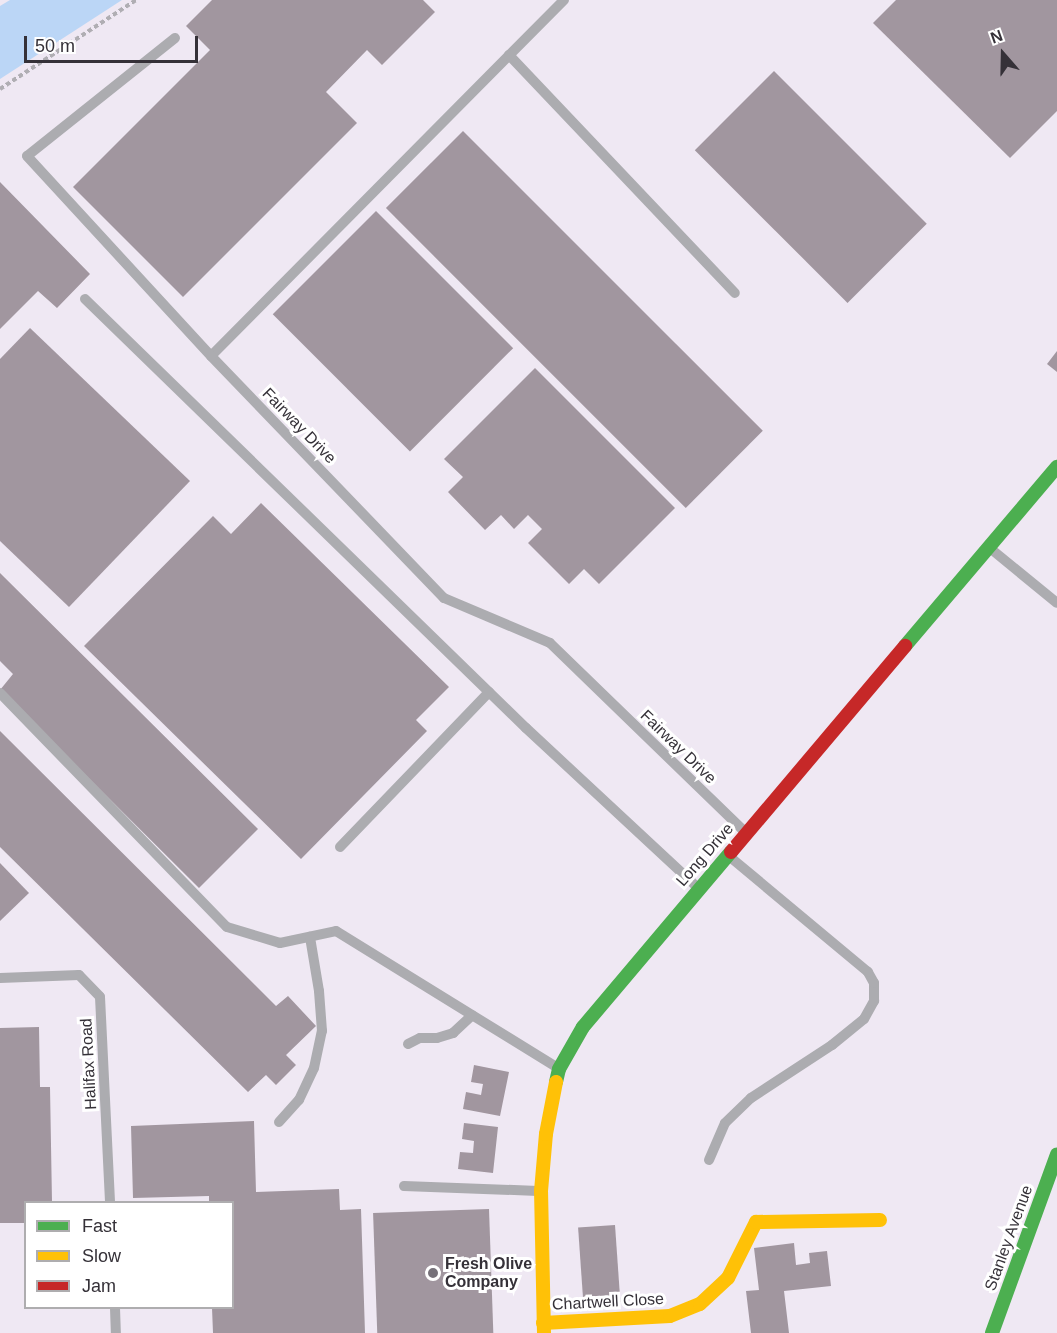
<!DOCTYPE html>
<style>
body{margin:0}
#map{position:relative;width:1057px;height:1333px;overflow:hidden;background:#efe8f3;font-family:Helvetica,sans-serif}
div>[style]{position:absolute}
.water>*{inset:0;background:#bbd6f6}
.building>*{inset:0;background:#a1969f;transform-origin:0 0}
.path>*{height:4px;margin-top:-2px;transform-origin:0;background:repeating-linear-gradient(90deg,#b0aeb3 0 4.5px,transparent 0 7.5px)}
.lane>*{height:10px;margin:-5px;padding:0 5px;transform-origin:5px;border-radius:5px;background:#acacb0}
.fast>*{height:14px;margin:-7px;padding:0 7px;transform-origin:7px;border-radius:7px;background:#4caf50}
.slow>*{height:14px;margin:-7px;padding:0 7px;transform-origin:7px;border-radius:7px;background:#ffc107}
.jam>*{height:14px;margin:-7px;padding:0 7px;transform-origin:7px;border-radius:7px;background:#c62828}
.dots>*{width:16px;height:16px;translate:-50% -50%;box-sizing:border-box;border:3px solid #fff;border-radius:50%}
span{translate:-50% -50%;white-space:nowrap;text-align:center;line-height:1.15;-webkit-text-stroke:6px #fff;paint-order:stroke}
.street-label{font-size:16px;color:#353138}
.poi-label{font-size:16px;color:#353138;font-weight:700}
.left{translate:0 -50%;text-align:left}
.legend{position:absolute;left:24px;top:1201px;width:210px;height:108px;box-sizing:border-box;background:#fff;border:2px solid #aeadaf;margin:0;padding:8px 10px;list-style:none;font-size:18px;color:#353138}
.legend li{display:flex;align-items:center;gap:12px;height:30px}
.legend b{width:30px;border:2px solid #aeadaf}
.north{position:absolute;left:973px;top:24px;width:60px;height:60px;-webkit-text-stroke:4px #fff;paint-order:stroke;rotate:340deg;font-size:16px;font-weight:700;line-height:24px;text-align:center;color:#353138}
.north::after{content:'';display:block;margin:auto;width:21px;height:27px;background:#353138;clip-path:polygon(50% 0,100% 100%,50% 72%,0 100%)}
.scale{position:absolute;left:24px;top:36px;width:174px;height:27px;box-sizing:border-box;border:3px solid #353138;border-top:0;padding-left:8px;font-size:18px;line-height:21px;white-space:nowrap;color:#353138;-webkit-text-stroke:4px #fff;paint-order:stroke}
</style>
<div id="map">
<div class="water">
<div style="clip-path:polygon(10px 0,122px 0,0 79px,0 6px)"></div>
</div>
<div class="building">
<div style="clip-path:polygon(212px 0,423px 0,435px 12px,382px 65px,367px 50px,326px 92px,357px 123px,183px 297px,73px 187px,210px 50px,186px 26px)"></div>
<div style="clip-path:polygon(896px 0,1057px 0,1057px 111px,1010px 158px,873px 23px)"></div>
<div style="left:774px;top:71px;width:216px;height:112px;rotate:45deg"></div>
<div style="left:463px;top:131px;width:424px;height:109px;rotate:45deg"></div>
<div style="clip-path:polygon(0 182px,90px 274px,57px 308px,38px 291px,0 329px)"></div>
<div style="left:376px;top:211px;width:194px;height:146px;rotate:45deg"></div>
<div style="clip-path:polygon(30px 328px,190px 481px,69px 607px,0 541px,0 359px)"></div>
<div style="clip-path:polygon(1057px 351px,1057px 372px,1047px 364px)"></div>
<div style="clip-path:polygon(535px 368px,675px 508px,599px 584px,584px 569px,569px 584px,528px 543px,542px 529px,528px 515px,514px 529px,501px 515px,485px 530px,448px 492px,463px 477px,444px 459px)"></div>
<div style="clip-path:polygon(261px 503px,449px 687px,416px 720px,427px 731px,301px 859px,84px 646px,213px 516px,231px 534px)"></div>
<div style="clip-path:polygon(0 573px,258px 829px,199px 888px,0 690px,13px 674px,0 661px)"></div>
<div style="clip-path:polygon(0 731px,276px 1006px,288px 996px,316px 1026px,286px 1055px,296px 1065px,276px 1085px,266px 1075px,248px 1092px,0 847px)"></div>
<div style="clip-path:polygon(0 863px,29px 893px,0 921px)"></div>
<div style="clip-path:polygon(39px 1027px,40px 1087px,50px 1087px,52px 1202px,26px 1202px,26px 1223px,0 1223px,0 1028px)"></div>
<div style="clip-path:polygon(474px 1065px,509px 1072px,500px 1116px,463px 1109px,466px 1092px,481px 1095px,483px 1084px,471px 1082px)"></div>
<div style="clip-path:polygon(254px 1121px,256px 1192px,339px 1189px,340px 1210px,361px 1209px,365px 1333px,213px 1333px,212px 1308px,232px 1308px,232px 1202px,209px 1202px,209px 1196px,133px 1198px,131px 1126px)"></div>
<div style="clip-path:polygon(464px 1123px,498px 1127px,493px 1173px,458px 1169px,460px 1152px,473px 1153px,474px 1141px,462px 1139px)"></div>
<div style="left:489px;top:1209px;width:124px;height:116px;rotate:88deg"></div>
<div style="left:615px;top:1225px;width:77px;height:37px;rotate:86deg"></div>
<div style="clip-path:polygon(794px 1243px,796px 1265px,810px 1263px,809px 1253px,827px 1251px,831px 1286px,784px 1291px,789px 1333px,751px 1333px,746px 1291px,759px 1290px,754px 1248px)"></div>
</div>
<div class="path">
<div style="left:0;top:89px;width:163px;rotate:-33.2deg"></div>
</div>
<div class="lane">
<div style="left:564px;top:0;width:501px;rotate:134.76deg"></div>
<div style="left:211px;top:356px;width:336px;rotate:46.1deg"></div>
<div style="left:444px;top:598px;width:115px;rotate:23deg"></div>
<div style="left:550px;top:643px;width:270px;rotate:44.1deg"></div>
<div style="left:175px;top:38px;width:189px;rotate:141.4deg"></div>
<div style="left:27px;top:156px;width:272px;rotate:47.4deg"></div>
<div style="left:509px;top:55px;width:328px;rotate:46.5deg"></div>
<div style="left:85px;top:299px;width:615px;rotate:44.21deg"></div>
<div style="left:526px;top:728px;width:233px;rotate:42.9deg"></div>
<div style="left:991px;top:549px;width:85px;rotate:39.3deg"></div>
<div style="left:0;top:693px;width:326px;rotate:45.9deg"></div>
<div style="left:227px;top:927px;width:55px;rotate:16.8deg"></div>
<div style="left:280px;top:943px;width:57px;rotate:-12.1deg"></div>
<div style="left:336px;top:931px;width:259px;rotate:31.7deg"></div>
<div style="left:340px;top:847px;width:215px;rotate:-46.1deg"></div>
<div style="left:0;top:978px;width:79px;rotate:-2.2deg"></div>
<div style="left:79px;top:975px;width:30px;rotate:46deg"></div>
<div style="left:100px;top:997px;width:205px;rotate:87.2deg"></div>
<div style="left:408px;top:1044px;width:13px;rotate:-27deg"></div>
<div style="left:420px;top:1038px;width:17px"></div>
<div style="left:437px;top:1038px;width:17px;rotate:-17deg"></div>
<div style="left:453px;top:1033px;width:26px;rotate:-43deg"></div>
<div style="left:279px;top:1122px;width:30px;rotate:-48deg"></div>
<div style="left:299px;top:1100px;width:35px;rotate:-65deg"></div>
<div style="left:314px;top:1068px;width:38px;rotate:-78deg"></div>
<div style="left:322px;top:1031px;width:40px;rotate:-94.3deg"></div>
<div style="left:319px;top:991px;width:55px;rotate:-99.5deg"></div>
<div style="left:709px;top:1160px;width:40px;rotate:-66.6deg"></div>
<div style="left:725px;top:1123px;width:36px;rotate:-44deg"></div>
<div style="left:751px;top:1098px;width:97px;rotate:-33.2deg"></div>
<div style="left:832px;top:1045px;width:41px;rotate:-39.1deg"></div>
<div style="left:864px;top:1019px;width:21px;rotate:-61deg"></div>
<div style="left:874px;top:1001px;width:18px;rotate:-90deg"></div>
<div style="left:874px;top:983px;width:13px;rotate:-119deg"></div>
<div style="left:868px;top:972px;width:180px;rotate:-140.2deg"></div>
<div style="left:404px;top:1186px;width:134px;rotate:2.1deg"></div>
<div style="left:115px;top:1308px;width:25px;rotate:88deg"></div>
</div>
<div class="fast">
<div style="left:905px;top:646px;width:235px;rotate:-49.7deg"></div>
<div style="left:556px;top:1082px;width:13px;rotate:-77deg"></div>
<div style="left:559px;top:1069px;width:48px;rotate:-60.3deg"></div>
<div style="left:583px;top:1027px;width:229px;rotate:-49.8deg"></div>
<div style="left:992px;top:1333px;width:190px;rotate:-70deg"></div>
</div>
<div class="slow">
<div style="left:543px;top:1323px;width:127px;rotate:-3.2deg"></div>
<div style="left:670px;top:1316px;width:32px;rotate:-22deg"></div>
<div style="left:700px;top:1304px;width:38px;rotate:-43deg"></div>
<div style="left:728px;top:1278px;width:63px;rotate:-63.4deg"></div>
<div style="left:756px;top:1222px;width:124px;rotate:-0.9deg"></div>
<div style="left:544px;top:1333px;width:142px;rotate:-91.2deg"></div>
<div style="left:541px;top:1191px;width:57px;rotate:-85deg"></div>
<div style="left:546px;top:1134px;width:53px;rotate:-79.1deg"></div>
</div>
<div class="jam">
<div style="left:731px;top:852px;width:270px;rotate:-49.8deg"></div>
</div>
<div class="dots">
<div style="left:433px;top:1273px;background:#767179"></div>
</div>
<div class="street-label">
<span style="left:299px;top:426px;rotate:46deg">Fairway Drive</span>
<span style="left:678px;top:747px;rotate:44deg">Fairway Drive</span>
<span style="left:705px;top:855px;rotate:-49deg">Long Drive</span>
<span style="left:89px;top:1064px;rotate:-93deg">Halifax Road</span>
<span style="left:1009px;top:1238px;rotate:-70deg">Stanley Avenue</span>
<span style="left:608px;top:1302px;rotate:-3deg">Chartwell Close</span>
</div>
<div class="poi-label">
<span class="left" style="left:445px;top:1273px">Fresh Olive<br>Company</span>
</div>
<ul class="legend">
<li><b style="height:8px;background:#4caf50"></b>Fast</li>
<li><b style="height:8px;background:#ffc107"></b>Slow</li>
<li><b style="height:8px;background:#c62828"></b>Jam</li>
</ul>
<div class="north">N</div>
<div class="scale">50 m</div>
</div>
